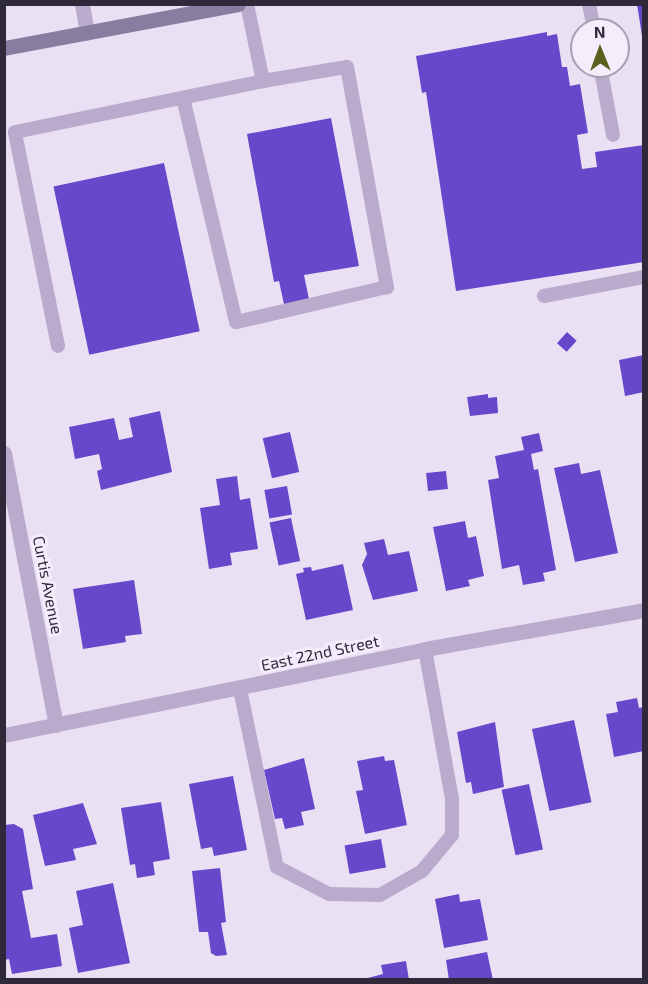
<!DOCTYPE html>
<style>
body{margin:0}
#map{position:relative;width:648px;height:984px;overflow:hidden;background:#eae0f4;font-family:"Exo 2",sans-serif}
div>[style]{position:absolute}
.building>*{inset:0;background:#6748ca;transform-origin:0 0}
.service>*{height:14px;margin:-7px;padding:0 7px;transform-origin:7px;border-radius:7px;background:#baabcd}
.minor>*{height:15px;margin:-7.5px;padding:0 7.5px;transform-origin:7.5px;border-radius:7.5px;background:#baabcd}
.secondary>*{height:15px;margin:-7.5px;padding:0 7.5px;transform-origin:7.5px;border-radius:7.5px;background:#897ca1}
span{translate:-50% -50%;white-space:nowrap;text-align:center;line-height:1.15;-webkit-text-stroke:6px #f4edfb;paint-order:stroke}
.street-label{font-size:16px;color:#2f2a3a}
.frame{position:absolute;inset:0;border:6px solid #2f2a3a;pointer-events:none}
.north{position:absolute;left:570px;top:18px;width:60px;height:60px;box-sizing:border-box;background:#f4edfb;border:2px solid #a59fae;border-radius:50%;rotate:359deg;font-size:16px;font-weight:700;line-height:24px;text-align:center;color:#2f2a3a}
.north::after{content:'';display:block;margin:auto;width:21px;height:27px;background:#5a5e1e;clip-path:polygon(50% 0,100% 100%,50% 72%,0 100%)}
</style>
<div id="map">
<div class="building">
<div style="clip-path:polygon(637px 4px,644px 4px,644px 35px,642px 36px)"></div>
<div style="clip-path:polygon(547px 32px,547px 36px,557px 34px,562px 67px,567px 67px,570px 86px,580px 84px,588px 133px,577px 135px,582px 169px,597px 167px,595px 152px,644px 145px,644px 262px,456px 291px,426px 92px,422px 93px,416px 56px)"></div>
<div style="clip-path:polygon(331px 118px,359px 266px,304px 275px,310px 304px,285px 309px,279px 281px,274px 282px,247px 134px)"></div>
<div style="left:164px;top:163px;width:172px;height:113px;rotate:78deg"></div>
<div style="left:567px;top:332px;width:13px;height:15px;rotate:42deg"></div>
<div style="clip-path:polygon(644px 355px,644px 392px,625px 396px,619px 360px)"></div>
<div style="clip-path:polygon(488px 394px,488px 398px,497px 397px,498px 413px,470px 416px,467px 397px)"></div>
<div style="clip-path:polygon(160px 411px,172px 472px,101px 490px,97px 471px,102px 469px,99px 454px,75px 459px,69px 427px,114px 418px,119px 440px,133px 437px,129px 418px)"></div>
<div style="left:290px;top:432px;width:41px;height:28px;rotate:77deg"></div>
<div style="clip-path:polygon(539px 433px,543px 451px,531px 454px,534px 470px,538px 469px,556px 570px,543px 573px,545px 581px,523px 585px,519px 565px,502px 569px,488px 480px,499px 478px,495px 456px,524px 450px,521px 437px)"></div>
<div style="clip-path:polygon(579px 463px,581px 474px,600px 470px,618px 553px,575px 562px,554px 468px)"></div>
<div style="left:446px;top:471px;width:18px;height:20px;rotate:84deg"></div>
<div style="clip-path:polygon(237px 476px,240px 500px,250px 498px,258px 549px,230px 553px,232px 565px,209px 569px,200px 508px,220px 505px,216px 479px)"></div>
<div style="left:287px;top:486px;width:29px;height:23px;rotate:80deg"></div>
<div style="left:291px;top:518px;width:44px;height:22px;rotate:78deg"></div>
<div style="clip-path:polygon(465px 521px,468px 538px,476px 536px,484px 576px,468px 580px,470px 586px,446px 591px,433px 527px)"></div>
<div style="clip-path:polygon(384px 539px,388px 555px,409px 551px,418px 591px,373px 600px,362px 565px,367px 554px,364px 543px)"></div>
<div style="clip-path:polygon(343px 564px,353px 610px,306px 620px,296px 574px,304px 572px,303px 568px,311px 567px,312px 571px)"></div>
<div style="clip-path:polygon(134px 580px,142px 634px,125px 636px,126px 642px,83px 649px,73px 589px)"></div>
<div style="clip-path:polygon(637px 698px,639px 708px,644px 707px,644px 751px,614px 757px,606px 714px,618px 712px,616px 702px)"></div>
<div style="left:574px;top:720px;width:84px;height:43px;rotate:78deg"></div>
<div style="clip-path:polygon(495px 722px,504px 787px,473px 794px,471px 782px,466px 783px,457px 732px)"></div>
<div style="clip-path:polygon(384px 756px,385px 761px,394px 760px,407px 825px,365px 834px,356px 791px,363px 790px,357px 761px)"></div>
<div style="clip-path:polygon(304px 758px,315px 809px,301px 812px,304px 825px,285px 829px,282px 818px,275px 819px,264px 770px)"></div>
<div style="clip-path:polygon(233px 776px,247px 850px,214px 856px,212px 847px,201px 849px,189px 784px)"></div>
<div style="left:529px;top:784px;width:67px;height:28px;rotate:78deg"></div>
<div style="clip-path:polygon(161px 802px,170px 859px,153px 862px,155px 875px,137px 878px,135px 864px,130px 865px,121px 808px)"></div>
<div style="clip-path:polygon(83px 803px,97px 844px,73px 849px,76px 860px,45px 866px,33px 815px)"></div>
<div style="clip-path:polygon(14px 824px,23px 829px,33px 889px,22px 891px,31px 938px,57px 934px,62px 966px,12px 974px,9px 959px,4px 960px,4px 825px)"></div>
<div style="left:381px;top:839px;width:29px;height:37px;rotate:80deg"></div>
<div style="clip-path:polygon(220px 868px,226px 922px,221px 923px,227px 955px,216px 956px,211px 953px,208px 932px,199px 932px,192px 871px)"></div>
<div style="clip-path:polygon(113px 883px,130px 963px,78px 973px,69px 928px,83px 925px,76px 891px)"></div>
<div style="clip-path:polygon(459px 894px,460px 902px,480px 899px,488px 940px,444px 948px,435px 899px)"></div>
<div style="clip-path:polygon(487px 952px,493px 980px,449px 980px,446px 960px)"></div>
<div style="clip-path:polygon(406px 961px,409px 980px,360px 980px,383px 974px,381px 965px)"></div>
</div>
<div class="service">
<div style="left:247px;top:4px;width:79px;rotate:78.3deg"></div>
<div style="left:589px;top:4px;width:26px;rotate:79deg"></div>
<div style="left:600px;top:66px;width:70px;rotate:79.3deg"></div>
<div style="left:544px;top:296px;width:102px;rotate:-10.8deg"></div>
<div style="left:58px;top:346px;width:218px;rotate:-101.4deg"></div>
<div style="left:15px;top:132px;width:253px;rotate:-11.6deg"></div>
<div style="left:263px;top:81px;width:85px;rotate:-9.5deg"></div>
<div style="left:347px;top:67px;width:224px;rotate:79.7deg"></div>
<div style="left:387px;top:287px;width:155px;rotate:166.9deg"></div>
<div style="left:236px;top:322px;width:230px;rotate:-103.3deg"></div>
<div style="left:240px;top:689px;width:182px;rotate:78.3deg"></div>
<div style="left:277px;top:867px;width:59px;rotate:27.4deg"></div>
<div style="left:329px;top:894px;width:51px;rotate:1.1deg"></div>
<div style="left:380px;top:895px;width:48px;rotate:-29.7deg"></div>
<div style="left:422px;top:871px;width:47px;rotate:-50.2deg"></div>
<div style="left:452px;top:835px;width:36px;rotate:-90deg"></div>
<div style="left:452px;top:799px;width:152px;rotate:-100.2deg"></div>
</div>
<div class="minor">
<div style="left:82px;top:4px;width:29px;rotate:80deg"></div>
<div style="left:4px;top:453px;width:277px;rotate:79.2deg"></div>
<div style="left:4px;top:735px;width:430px;rotate:-11.5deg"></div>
<div style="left:425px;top:649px;width:222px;rotate:-10.1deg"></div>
</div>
<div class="secondary">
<div style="left:4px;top:48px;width:238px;rotate:-10.6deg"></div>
</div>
<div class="street-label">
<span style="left:48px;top:585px;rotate:79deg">Curtis Avenue</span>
<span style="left:320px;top:653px;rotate:-12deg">East 22nd Street</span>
</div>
<div class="frame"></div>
<div class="north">N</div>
</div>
